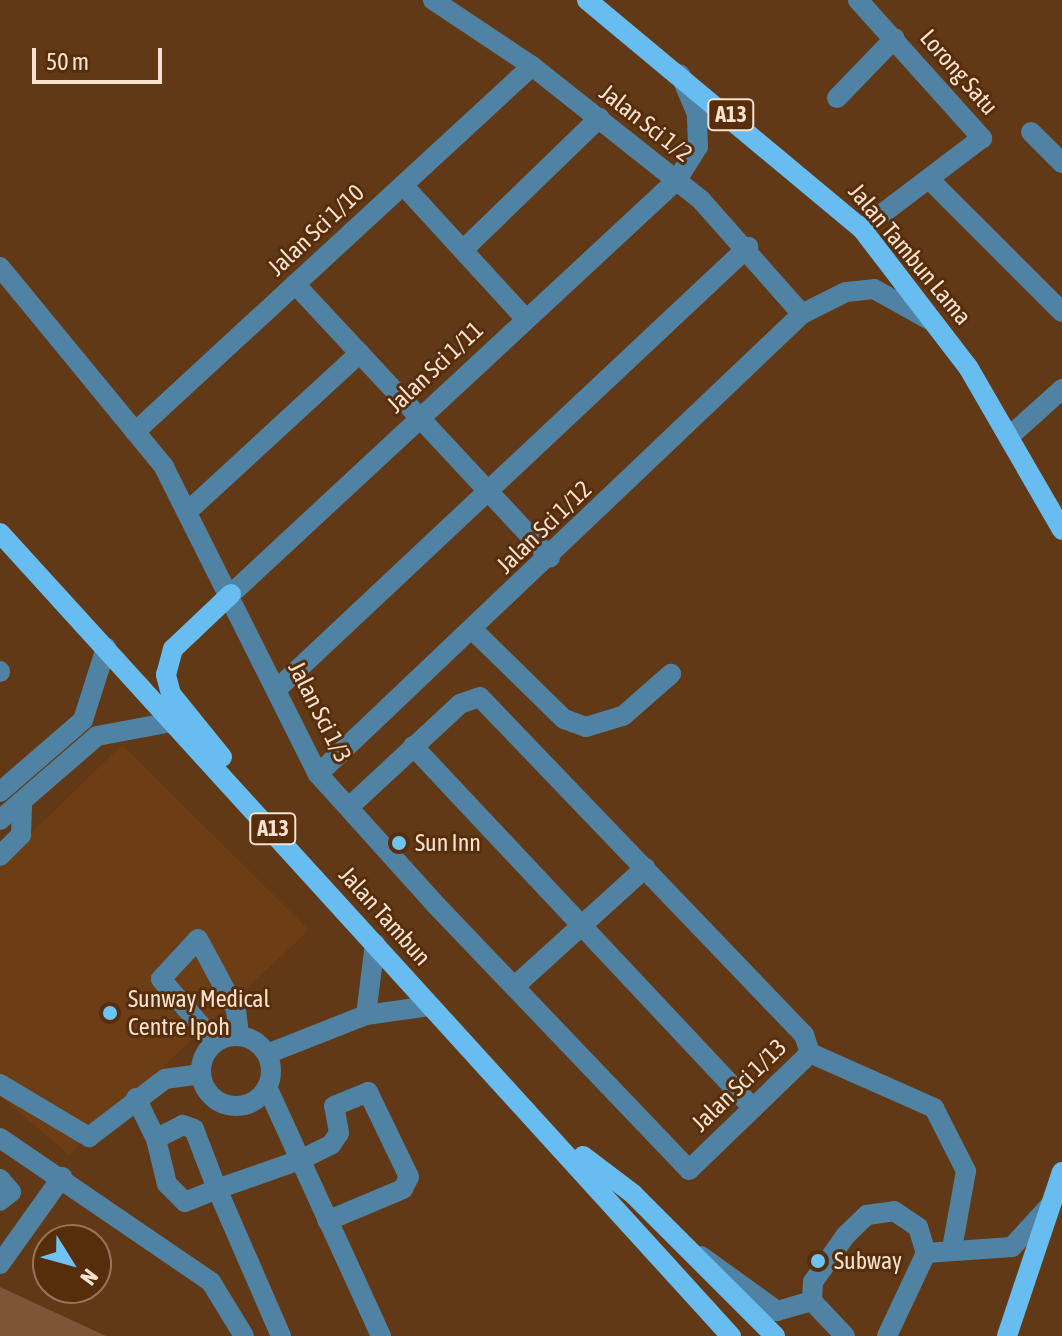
<!DOCTYPE html>
<style>
body{margin:0}
#map{position:relative;width:1062px;height:1336px;overflow:hidden;background:#623917;font-family:"Asap Condensed",sans-serif}
div>[style]{position:absolute}
.built>*{inset:0;background:#6d3d15}
.green>*{inset:0;background:#7e5537}
.minor>*{height:20px;margin:-10px;padding:0 10px;transform-origin:10px;border-radius:10px;background:#5083a3}
.minor>.ring{margin:-10px;padding:0;box-sizing:content-box;background:none;border:20px solid #5083a3;border-radius:50%}
.major>*{height:20px;margin:-10px;padding:0 10px;transform-origin:10px;border-radius:10px;background:#67bdf0}
.dots>*{width:22px;height:22px;translate:-50% -50%;box-sizing:border-box;border:4px solid #572e0b;border-radius:50%}
span{translate:-50% -50%;white-space:nowrap;text-align:center;line-height:1.15;-webkit-text-stroke:6px #572e0b;paint-order:stroke}
.shield-label span{padding:2px 6px;background:#572e0b;border:2px solid;border-radius:6px;-webkit-text-stroke-width:0}
.shield-label{font-size:22px;color:#fae0ce;font-weight:700}
.street-label{font-size:24px;color:#fae0ce}
.poi-label{font-size:24px;color:#fae0ce}
.left{translate:0 -50%;text-align:left}
.north{position:absolute;left:32px;top:1224px;width:80px;height:80px;box-sizing:border-box;background:#572e0b;border:2px solid #987559;border-radius:50%;rotate:127deg;font-size:22px;font-weight:700;line-height:32px;text-align:center;color:#fae0ce}
.north::after{content:'';display:block;margin:auto;width:28px;height:36px;background:#6fc2f4;clip-path:polygon(50% 0,100% 100%,50% 72%,0 100%)}
.scale{position:absolute;left:32px;top:48px;width:130px;height:36px;box-sizing:border-box;border:4px solid #fae0ce;border-top:0;padding-left:10px;font-size:24px;line-height:28px;white-space:nowrap;color:#fae0ce;-webkit-text-stroke:6px #572e0b;paint-order:stroke}
</style>
<div id="map">
<div class="built">
<div style="clip-path:polygon(122px 745px,309px 930px,69px 1155px,0 1096px,0 863px)"></div>
</div>
<div class="green">
<div style="clip-path:polygon(0 1287px,106px 1336px,0 1336px)"></div>
</div>
<div class="minor">
<div style="left:433px;top:0;width:119px;rotate:33.7deg"></div>
<div style="left:532px;top:66px;width:216px;rotate:38.4deg"></div>
<div style="left:701px;top:200px;width:152px;rotate:48.5deg"></div>
<div style="left:858px;top:0;width:186px;rotate:48.1deg"></div>
<div style="left:982px;top:138px;width:151px;rotate:142.8deg"></div>
<div style="left:837px;top:98px;width:83px;rotate:-46deg"></div>
<div style="left:1031px;top:132px;width:44px;rotate:45deg"></div>
<div style="left:929px;top:179px;width:188px;rotate:45deg"></div>
<div style="left:403px;top:185px;width:180px;rotate:47.5deg"></div>
<div style="left:463px;top:250px;width:190px;rotate:-44.1deg"></div>
<div style="left:0;top:267px;width:259px;rotate:50.6deg"></div>
<div style="left:164px;top:467px;width:343px;rotate:63.4deg"></div>
<div style="left:318px;top:774px;width:176px;rotate:48deg"></div>
<div style="left:436px;top:905px;width:366px;rotate:46.3deg"></div>
<div style="left:689px;top:1170px;width:168px;rotate:-44deg"></div>
<div style="left:810px;top:1053px;width:19px;rotate:-108deg"></div>
<div style="left:804px;top:1035px;width:468px;rotate:-133.8deg"></div>
<div style="left:480px;top:697px;width:21px;rotate:161deg"></div>
<div style="left:460px;top:704px;width:151px;rotate:137.1deg"></div>
<div style="left:295px;top:284px;width:374px;rotate:47deg"></div>
<div style="left:135px;top:432px;width:540px;rotate:-42.67deg"></div>
<div style="left:1011px;top:435px;width:69px;rotate:-42deg"></div>
<div style="left:187px;top:512px;width:235px;rotate:-42.6deg"></div>
<div style="left:231px;top:594px;width:609px;rotate:-42.87deg"></div>
<div style="left:677px;top:180px;width:39px;rotate:-58deg"></div>
<div style="left:698px;top:147px;width:33px;rotate:-92deg"></div>
<div style="left:697px;top:114px;width:43px;rotate:-113deg"></div>
<div style="left:473px;top:630px;width:127px;rotate:44.4deg"></div>
<div style="left:564px;top:719px;width:23px;rotate:20deg"></div>
<div style="left:586px;top:727px;width:39px;rotate:-17deg"></div>
<div style="left:623px;top:716px;width:64px;rotate:-41.2deg"></div>
<div style="left:0;top:671px;width:1px;rotate:90deg"></div>
<div style="left:278px;top:688px;width:645px;rotate:-43.18deg"></div>
<div style="left:413px;top:746px;width:497px;rotate:46.8deg"></div>
<div style="left:318px;top:774px;width:668px;rotate:-43.54deg"></div>
<div style="left:802px;top:314px;width:49px;rotate:-26.6deg"></div>
<div style="left:846px;top:292px;width:28px;rotate:-6deg"></div>
<div style="left:874px;top:289px;width:62px;rotate:29.1deg"></div>
<div style="left:0;top:792px;width:110px;rotate:-40.9deg"></div>
<div style="left:83px;top:720px;width:76px;rotate:-72.3deg"></div>
<div style="left:0;top:820px;width:128px;rotate:-40.9deg"></div>
<div style="left:97px;top:736px;width:76px;rotate:-10.6deg"></div>
<div style="left:0;top:856px;width:30px;rotate:-45deg"></div>
<div style="left:21px;top:835px;width:33px;rotate:-88deg"></div>
<div style="left:515px;top:986px;width:176px;rotate:-42.2deg"></div>
<div style="left:366px;top:1015px;width:72px;rotate:-82.8deg"></div>
<div class="ring" style="left:201px;top:1036px;width:50px;height:50px"></div>
<div style="left:215px;top:1042px;width:83px;rotate:-130.6deg"></div>
<div style="left:161px;top:979px;width:54px;rotate:-47.2deg"></div>
<div style="left:198px;top:939px;width:81px;rotate:61.8deg"></div>
<div style="left:236px;top:1010px;width:26px;rotate:83deg"></div>
<div style="left:810px;top:1053px;width:136px;rotate:23.9deg"></div>
<div style="left:934px;top:1108px;width:71px;rotate:63.1deg"></div>
<div style="left:966px;top:1171px;width:79px;rotate:100.2deg"></div>
<div style="left:267px;top:1054px;width:106px;rotate:-21.5deg"></div>
<div style="left:366px;top:1015px;width:65px;rotate:-8deg"></div>
<div style="left:0;top:1084px;width:104px;rotate:30.8deg"></div>
<div style="left:89px;top:1137px;width:96px;rotate:-37.3deg"></div>
<div style="left:165px;top:1079px;width:36px;rotate:-8deg"></div>
<div style="left:267px;top:1087px;width:274px;rotate:65.4deg"></div>
<div style="left:136px;top:1098px;width:46px;rotate:64deg"></div>
<div style="left:0;top:1138px;width:255px;rotate:34.3deg"></div>
<div style="left:211px;top:1282px;width:63px;rotate:58.6deg"></div>
<div style="left:0;top:1179px;width:17px;rotate:50deg"></div>
<div style="left:11px;top:1192px;width:14px;rotate:141deg"></div>
<div style="left:701px;top:1256px;width:94px;rotate:35.9deg"></div>
<div style="left:777px;top:1311px;width:36px;rotate:-16deg"></div>
<div style="left:0;top:1264px;width:107px;rotate:-54.5deg"></div>
<div style="left:281px;top:1336px;width:160px;rotate:-113.5deg"></div>
<div style="left:217px;top:1189px;width:64px;rotate:-111deg"></div>
<div style="left:194px;top:1129px;width:12px;rotate:-160deg"></div>
<div style="left:183px;top:1125px;width:30px;rotate:153deg"></div>
<div style="left:156px;top:1139px;width:46px;rotate:76.3deg"></div>
<div style="left:167px;top:1184px;width:25px;rotate:45deg"></div>
<div style="left:185px;top:1202px;width:35px;rotate:-22deg"></div>
<div style="left:217px;top:1189px;width:88px;rotate:-19.3deg"></div>
<div style="left:300px;top:1160px;width:34px;rotate:-26deg"></div>
<div style="left:331px;top:1145px;width:14px;rotate:-56deg"></div>
<div style="left:339px;top:1133px;width:27px;rotate:-100deg"></div>
<div style="left:334px;top:1106px;width:37px;rotate:-22deg"></div>
<div style="left:368px;top:1092px;width:94px;rotate:64.2deg"></div>
<div style="left:409px;top:1177px;width:13px;rotate:117deg"></div>
<div style="left:403px;top:1189px;width:82px;rotate:157.2deg"></div>
<div style="left:845px;top:1336px;width:48px;rotate:-133.3deg"></div>
<div style="left:812px;top:1301px;width:19px;rotate:-87deg"></div>
<div style="left:813px;top:1282px;width:57px;rotate:-54.9deg"></div>
<div style="left:846px;top:1235px;width:29px;rotate:-44deg"></div>
<div style="left:867px;top:1215px;width:27px;rotate:-8deg"></div>
<div style="left:894px;top:1211px;width:29px;rotate:34deg"></div>
<div style="left:918px;top:1227px;width:27px;rotate:73deg"></div>
<div style="left:887px;top:1336px;width:92px;rotate:-64.8deg"></div>
<div style="left:926px;top:1253px;width:86px;rotate:-4deg"></div>
<div style="left:1012px;top:1247px;width:59px;rotate:-47.7deg"></div>
</div>
<div class="major">
<div style="left:587px;top:0;width:358px;rotate:39.8deg"></div>
<div style="left:862px;top:229px;width:174px;rotate:52.5deg"></div>
<div style="left:968px;top:367px;width:188px;rotate:60deg"></div>
<div style="left:0;top:533px;width:1086px;rotate:47.69deg"></div>
<div style="left:222px;top:757px;width:81px;rotate:-129deg"></div>
<div style="left:171px;top:694px;width:20px;rotate:-105deg"></div>
<div style="left:166px;top:675px;width:27px;rotate:-75deg"></div>
<div style="left:173px;top:649px;width:80px;rotate:-43.5deg"></div>
<div style="left:583px;top:1156px;width:63px;rotate:37.2deg"></div>
<div style="left:633px;top:1194px;width:201px;rotate:45deg"></div>
<div style="left:1007px;top:1336px;width:173px;rotate:-71.5deg"></div>
</div>
<div class="dots">
<div style="left:399px;top:843px;background:#6fc2f4"></div>
<div style="left:110px;top:1013px;background:#6fc2f4"></div>
<div style="left:818px;top:1261px;background:#6fc2f4"></div>
</div>
<div class="shield-label">
<span style="left:731px;top:115px">A13</span>
<span style="left:273px;top:829px">A13</span>
</div>
<div class="street-label">
<span style="left:959px;top:72px;rotate:49deg">Lorong Satu</span>
<span style="left:646px;top:123px;rotate:38deg">Jalan Sci 1/2</span>
<span style="left:316px;top:230px;rotate:-43deg">Jalan Sci 1/10</span>
<span style="left:910px;top:254px;rotate:50deg">Jalan Tambun Lama</span>
<span style="left:435px;top:367px;rotate:-43deg">Jalan Sci 1/11</span>
<span style="left:544px;top:527px;rotate:-44deg">Jalan Sci 1/12</span>
<span style="left:320px;top:712px;rotate:63deg">Jalan Sci 1/3</span>
<span style="left:385px;top:916px;rotate:48deg">Jalan Tambun</span>
<span style="left:739px;top:1085px;rotate:-44deg">Jalan Sci 1/13</span>
</div>
<div class="poi-label">
<span class="left" style="left:415px;top:843px">Sun Inn</span>
<span class="left" style="left:128px;top:1013px">Sunway Medical<br>Centre Ipoh</span>
<span class="left" style="left:834px;top:1261px">Subway</span>
</div>
<div class="north">N</div>
<div class="scale">50 m</div>
</div>
